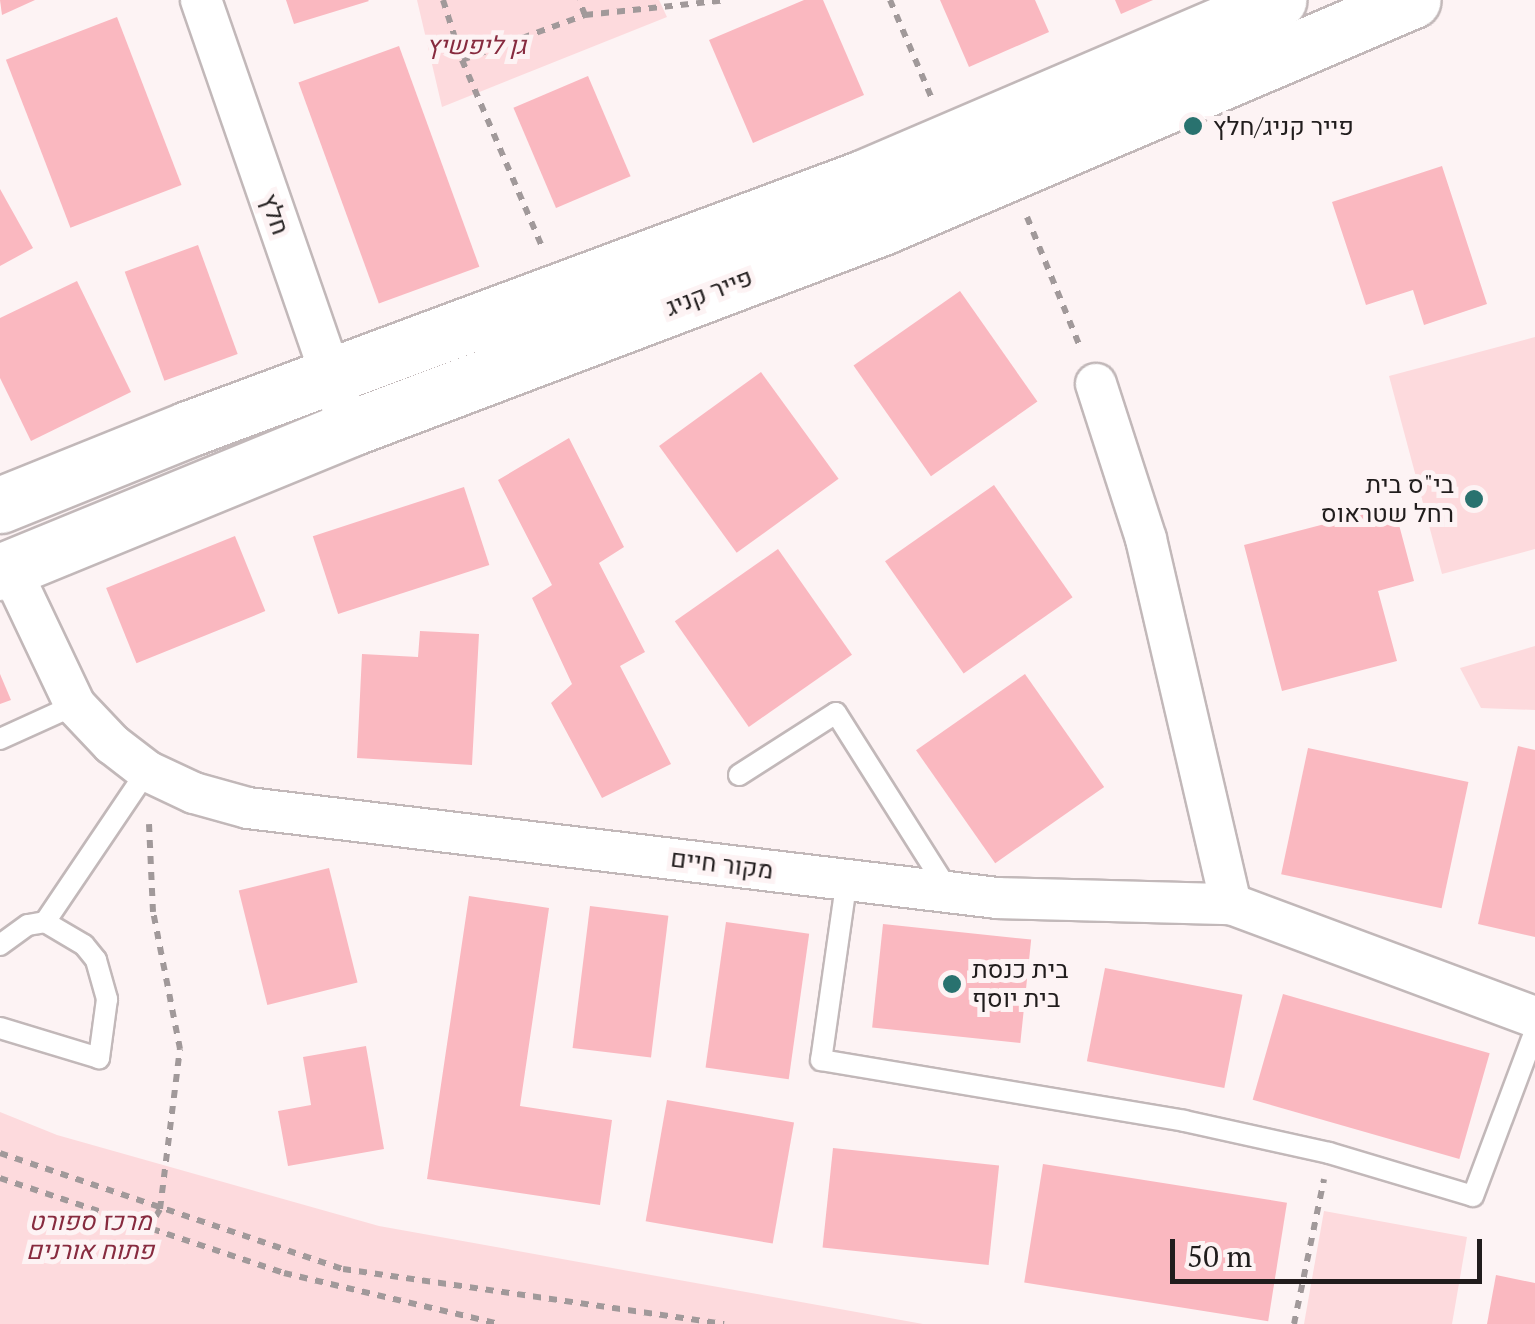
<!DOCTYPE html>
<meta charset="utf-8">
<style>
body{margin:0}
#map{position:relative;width:1535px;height:1324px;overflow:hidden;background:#fdf3f4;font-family:"PT Serif",Heebo,serif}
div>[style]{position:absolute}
.green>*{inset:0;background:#fddadd}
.building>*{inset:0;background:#fab8c0;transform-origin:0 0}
.path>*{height:6px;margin-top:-3px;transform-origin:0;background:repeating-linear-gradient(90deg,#a1999a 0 8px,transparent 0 16px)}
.roads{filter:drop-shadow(2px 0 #c2b8b9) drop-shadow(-2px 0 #c2b8b9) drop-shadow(0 2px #c2b8b9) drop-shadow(0 -2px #c2b8b9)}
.lane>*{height:20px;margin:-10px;padding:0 10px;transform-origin:10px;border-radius:10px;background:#fff}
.street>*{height:40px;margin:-20px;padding:0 20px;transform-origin:20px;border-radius:20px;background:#fff}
.secondary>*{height:55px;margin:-27.5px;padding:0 27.5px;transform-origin:27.5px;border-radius:27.5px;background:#fff}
.dots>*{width:28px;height:28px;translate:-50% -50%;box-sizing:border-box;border:5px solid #fdf3f4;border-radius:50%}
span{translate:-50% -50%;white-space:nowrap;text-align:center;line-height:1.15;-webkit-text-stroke:10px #fdf3f4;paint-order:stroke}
.park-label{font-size:25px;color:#872b3f;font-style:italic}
.poi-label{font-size:25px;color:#211d1d}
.left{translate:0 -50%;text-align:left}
.right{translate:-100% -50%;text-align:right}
.street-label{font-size:25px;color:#211d1d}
.scale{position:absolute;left:1170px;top:1239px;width:312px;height:45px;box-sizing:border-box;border:5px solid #211d1d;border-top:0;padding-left:12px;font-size:30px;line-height:35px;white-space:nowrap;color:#211d1d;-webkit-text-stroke:8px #fdf3f4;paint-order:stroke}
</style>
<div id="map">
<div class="green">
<div style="clip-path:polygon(417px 0,659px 0,667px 17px,442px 107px)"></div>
<div style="clip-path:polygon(1535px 337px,1535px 549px,1442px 574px,1389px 376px)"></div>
<div style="clip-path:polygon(1535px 646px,1535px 710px,1481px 708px,1460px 668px)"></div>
<div style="clip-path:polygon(0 1112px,57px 1135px,379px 1226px,923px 1324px,0 1324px)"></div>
<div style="clip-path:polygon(1324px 1211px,1467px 1237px,1452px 1324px,1304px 1324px)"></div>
</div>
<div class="building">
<div style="clip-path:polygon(0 0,35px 0,2px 15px)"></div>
<div style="clip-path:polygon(286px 0,368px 0,369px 1px,294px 24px)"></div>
<div style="clip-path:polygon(804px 0,823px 0,864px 95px,753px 143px,709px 40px)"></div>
<div style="clip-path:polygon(940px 0,1035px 0,1049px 32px,969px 67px)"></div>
<div style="clip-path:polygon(1115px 0,1153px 0,1121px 14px)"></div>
<div style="left:117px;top:17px;width:180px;height:119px;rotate:69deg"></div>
<div style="left:399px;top:46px;width:235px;height:107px;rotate:70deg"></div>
<div style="left:588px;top:76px;width:109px;height:81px;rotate:67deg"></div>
<div style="clip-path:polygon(1442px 166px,1487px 304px,1424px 325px,1413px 290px,1366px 305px,1332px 202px)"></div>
<div style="clip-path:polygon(0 189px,33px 248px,0 266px)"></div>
<div style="left:198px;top:245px;width:116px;height:78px;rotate:70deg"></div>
<div style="clip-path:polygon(77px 281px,131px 392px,31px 441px,0 378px,0 318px)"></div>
<div style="left:960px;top:291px;width:135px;height:130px;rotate:55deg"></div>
<div style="left:761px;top:372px;width:132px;height:126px;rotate:54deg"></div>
<div style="clip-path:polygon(569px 438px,624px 547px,599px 563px,645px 652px,620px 666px,671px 764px,602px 798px,551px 703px,572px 684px,532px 598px,552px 585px,498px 480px)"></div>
<div style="left:994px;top:485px;width:137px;height:133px;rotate:55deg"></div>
<div style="left:464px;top:487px;width:82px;height:159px;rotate:72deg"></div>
<div style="clip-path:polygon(1394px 506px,1414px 581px,1378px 591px,1397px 661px,1282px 691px,1244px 545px)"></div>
<div style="left:235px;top:536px;width:81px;height:139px;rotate:68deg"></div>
<div style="left:778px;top:549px;width:129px;height:126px;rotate:55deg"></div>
<div style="clip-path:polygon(420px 631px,479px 634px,472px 765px,357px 758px,362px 654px,418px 657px)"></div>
<div style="clip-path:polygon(0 674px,11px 700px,0 704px)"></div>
<div style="left:1025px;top:674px;width:138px;height:133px;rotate:55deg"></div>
<div style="clip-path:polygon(1518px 746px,1535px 750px,1535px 937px,1478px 924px)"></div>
<div style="left:1308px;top:748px;width:164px;height:129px;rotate:12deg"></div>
<div style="left:329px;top:868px;width:118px;height:93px;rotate:76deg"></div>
<div style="clip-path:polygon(469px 896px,549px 908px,520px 1106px,612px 1120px,600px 1205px,427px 1179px)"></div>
<div style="left:590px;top:906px;width:79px;height:143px;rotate:7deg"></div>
<div style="left:726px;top:922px;width:84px;height:147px;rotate:8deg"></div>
<div style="left:883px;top:924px;width:149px;height:104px;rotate:6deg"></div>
<div style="left:1105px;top:968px;width:140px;height:95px;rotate:11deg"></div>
<div style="left:1283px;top:994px;width:215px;height:110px;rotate:16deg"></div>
<div style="clip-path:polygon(366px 1046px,384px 1149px,288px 1166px,278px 1111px,311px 1105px,303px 1057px)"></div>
<div style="left:667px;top:1100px;width:129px;height:123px;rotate:10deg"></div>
<div style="left:833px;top:1148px;width:167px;height:100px;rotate:6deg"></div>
<div style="left:1043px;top:1164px;width:247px;height:120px;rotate:9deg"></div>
<div style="clip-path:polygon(1496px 1275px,1535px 1283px,1535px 1324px,1487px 1324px)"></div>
</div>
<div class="path">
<div style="left:443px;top:0;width:63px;rotate:72.4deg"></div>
<div style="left:462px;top:60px;width:206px;rotate:66.8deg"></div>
<div style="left:890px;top:0;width:108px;rotate:67deg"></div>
<div style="left:585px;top:15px;width:143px;rotate:-6deg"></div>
<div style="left:462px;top:60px;width:131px;rotate:-20.1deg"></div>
<div style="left:585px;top:15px;width:16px;rotate:-112deg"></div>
<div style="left:1027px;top:217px;width:143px;rotate:67.8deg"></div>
<div style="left:0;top:1153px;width:362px;rotate:18.7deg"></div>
<div style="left:343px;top:1269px;width:385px;rotate:8.2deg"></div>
<div style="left:0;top:1178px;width:299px;rotate:18.5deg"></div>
<div style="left:284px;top:1273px;width:221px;rotate:13.3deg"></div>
<div style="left:148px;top:1230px;width:24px;rotate:-60deg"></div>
<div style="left:160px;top:1209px;width:161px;rotate:-82.9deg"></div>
<div style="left:180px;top:1049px;width:140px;rotate:-101.1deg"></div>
<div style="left:153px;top:912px;width:88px;rotate:-92.6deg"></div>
<div style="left:1294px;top:1324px;width:148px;rotate:-78.3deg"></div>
</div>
<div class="roads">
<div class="lane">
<div style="left:0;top:739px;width:82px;rotate:-24.4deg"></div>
<div style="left:739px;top:775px;width:115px;rotate:-32.6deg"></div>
<div style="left:836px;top:713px;width:209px;rotate:57.7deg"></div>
<div style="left:847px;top:878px;width:184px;rotate:98.1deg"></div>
<div style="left:821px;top:1060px;width:368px;rotate:9.5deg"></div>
<div style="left:1184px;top:1121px;width:148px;rotate:12.4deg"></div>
<div style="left:1329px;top:1153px;width:150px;rotate:16.6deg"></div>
<div style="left:1473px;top:1196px;width:176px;rotate:-69.4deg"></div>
<div style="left:45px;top:922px;width:182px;rotate:-56deg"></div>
<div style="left:0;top:945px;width:34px;rotate:-36deg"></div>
<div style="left:28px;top:925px;width:17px;rotate:-10deg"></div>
<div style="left:45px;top:922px;width:45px;rotate:30.5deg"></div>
<div style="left:84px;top:945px;width:19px;rotate:51deg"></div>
<div style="left:96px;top:960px;width:41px;rotate:74.2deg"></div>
<div style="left:107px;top:999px;width:60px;rotate:97.7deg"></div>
<div style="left:99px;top:1058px;width:103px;rotate:-163.1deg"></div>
</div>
<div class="street">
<div style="left:201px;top:0;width:424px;rotate:70.9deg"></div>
<div style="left:1096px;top:384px;width:163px;rotate:72.1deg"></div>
<div style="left:1146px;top:539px;width:375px;rotate:76.9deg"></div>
<div style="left:10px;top:568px;width:152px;rotate:64.6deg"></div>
<div style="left:75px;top:705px;width:54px;rotate:46.5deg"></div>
<div style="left:112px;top:744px;width:44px;rotate:37.6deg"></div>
<div style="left:147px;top:771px;width:52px;rotate:25.1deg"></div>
<div style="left:194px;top:793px;width:56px;rotate:15.5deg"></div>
<div style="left:248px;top:808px;width:754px;rotate:6.85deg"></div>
<div style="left:997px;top:898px;width:234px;rotate:1.5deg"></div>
<div style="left:1231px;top:904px;width:324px;rotate:20.4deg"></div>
</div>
<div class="secondary">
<div style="left:0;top:505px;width:203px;rotate:-22deg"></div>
<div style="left:188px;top:429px;width:720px;rotate:-20.4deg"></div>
<div style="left:863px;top:178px;width:452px;rotate:-23.2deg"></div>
<div style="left:0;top:572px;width:379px;rotate:-22.3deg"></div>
<div style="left:351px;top:428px;width:568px;rotate:-20.73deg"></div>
<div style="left:882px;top:227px;width:577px;rotate:-23.15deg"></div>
</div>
</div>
<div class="dots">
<div style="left:1193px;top:126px;background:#29726f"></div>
<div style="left:1474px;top:499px;background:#29726f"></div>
<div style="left:952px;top:984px;background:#29726f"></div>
</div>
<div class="park-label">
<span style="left:476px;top:45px">גן ליפשיץ</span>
<span style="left:90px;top:1236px">מרכז ספורט<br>פתוח אורנים</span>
</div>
<div class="poi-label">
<span class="left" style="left:1213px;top:126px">פייר קניג/חלץ</span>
<span class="right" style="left:1454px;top:499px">בי"ס בית<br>רחל שטראוס</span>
<span class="left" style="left:972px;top:984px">בית כנסת<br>בית יוסף</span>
</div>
<div class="street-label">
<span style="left:275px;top:214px;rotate:71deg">חלץ</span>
<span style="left:709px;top:292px;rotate:-21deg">פייר קניג</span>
<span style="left:722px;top:864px;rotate:7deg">מקור חיים</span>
</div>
<div class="scale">50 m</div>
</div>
